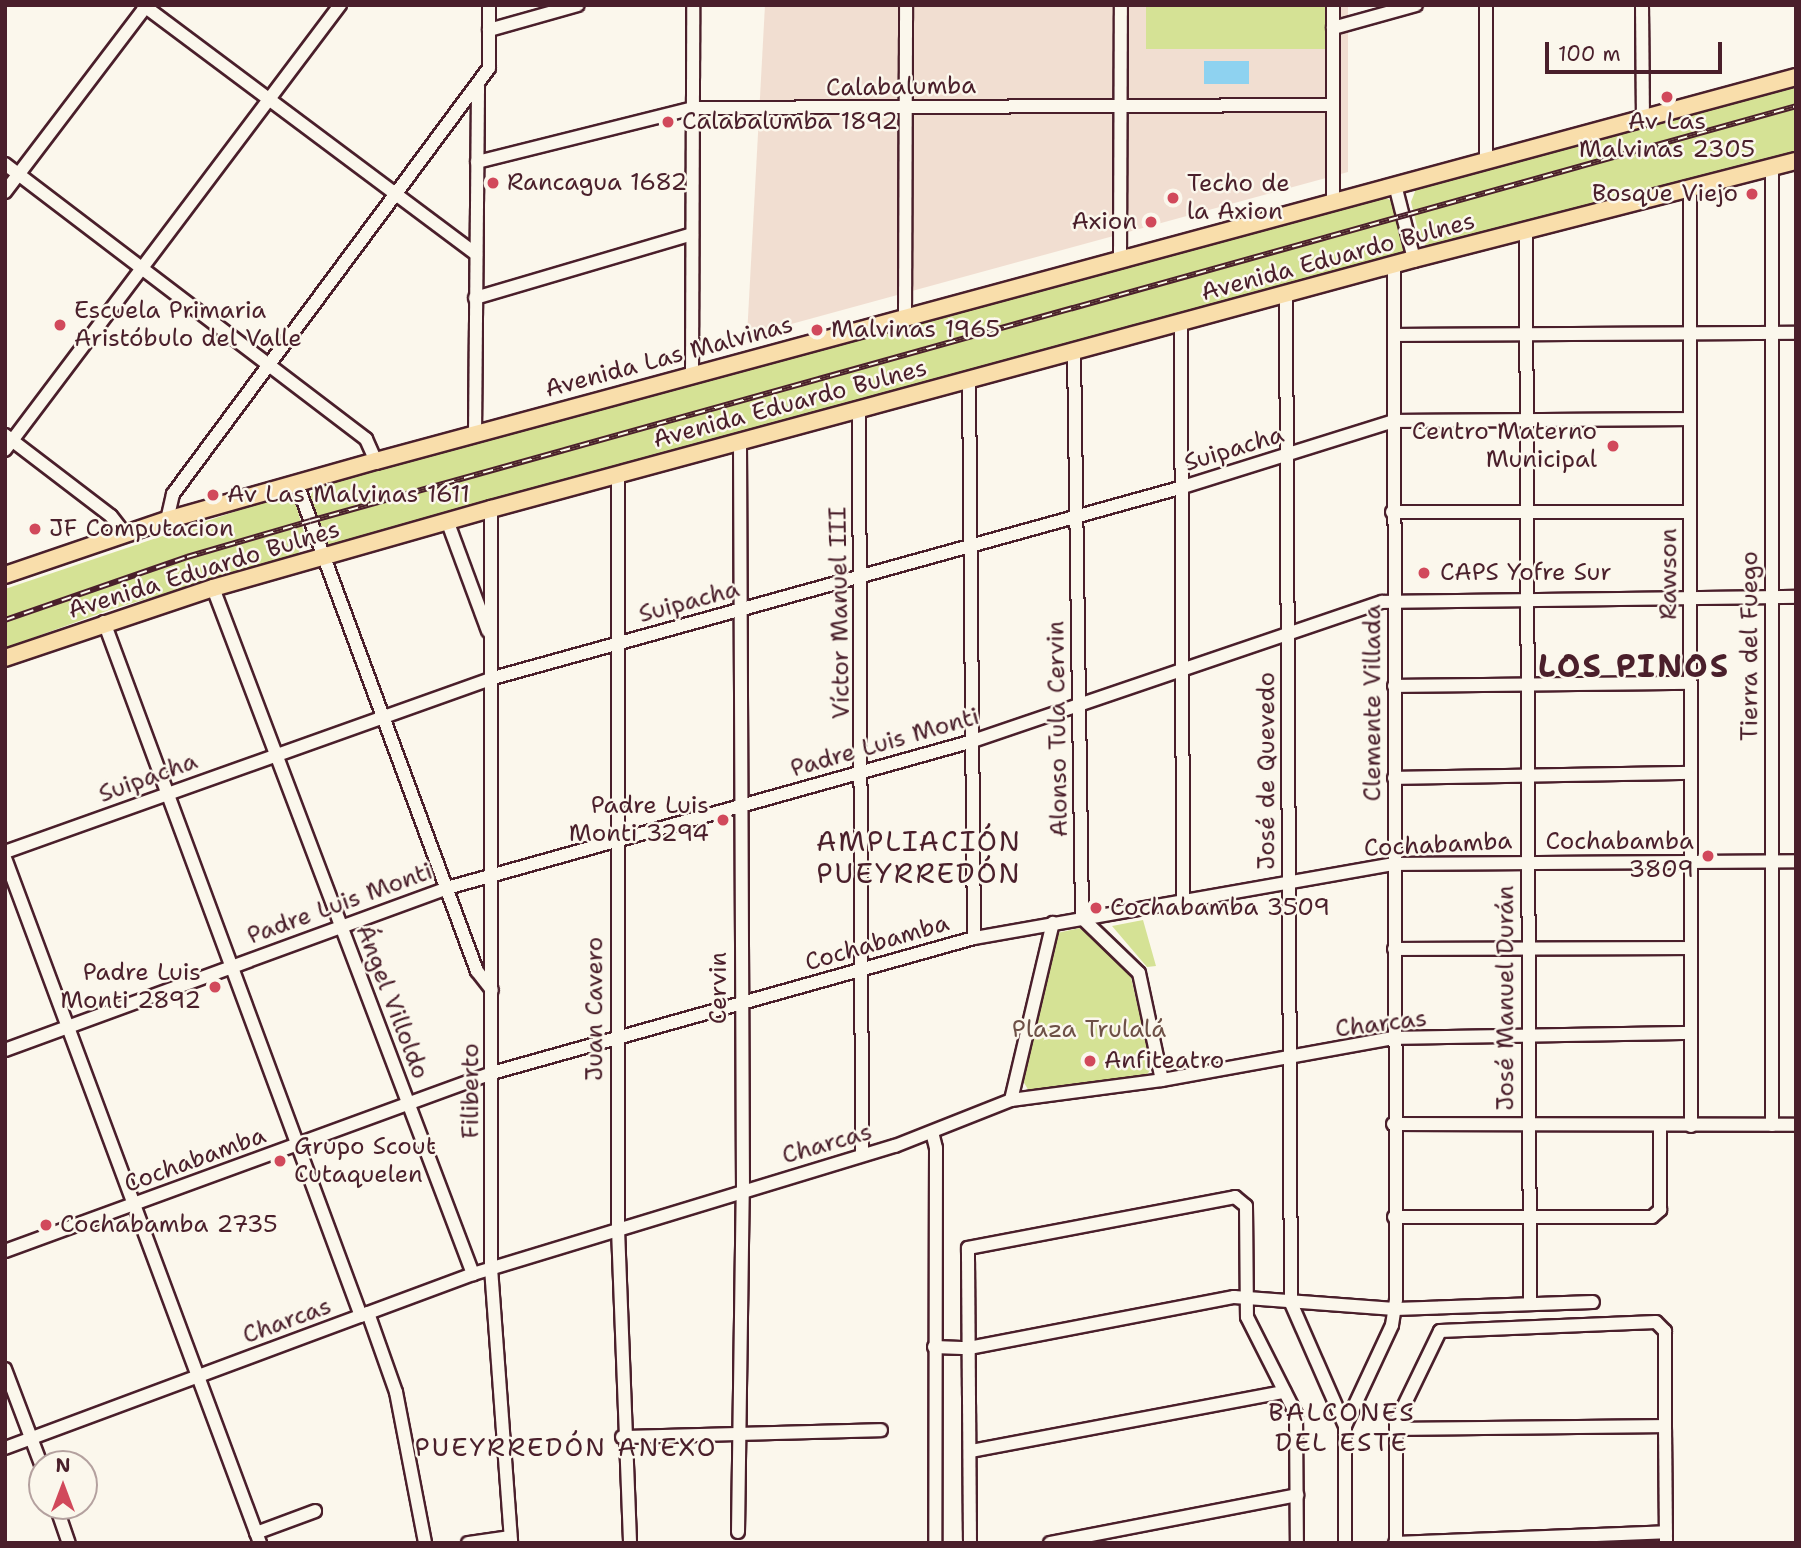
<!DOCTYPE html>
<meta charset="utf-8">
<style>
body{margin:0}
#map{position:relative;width:1801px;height:1548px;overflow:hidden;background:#fbf7ec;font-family:"Shantell Sans",sans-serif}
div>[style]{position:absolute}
.built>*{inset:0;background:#f1ded1}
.green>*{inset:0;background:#d5e295;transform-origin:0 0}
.water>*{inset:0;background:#8ed2f0;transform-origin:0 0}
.roads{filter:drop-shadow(2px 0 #4a1f2b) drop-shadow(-2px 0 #4a1f2b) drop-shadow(0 2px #4a1f2b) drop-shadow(0 -2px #4a1f2b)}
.minor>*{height:12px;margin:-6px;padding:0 6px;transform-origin:6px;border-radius:6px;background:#fbf7ec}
.major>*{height:16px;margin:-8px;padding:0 8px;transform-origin:8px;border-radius:8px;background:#f9deab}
.rail>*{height:6px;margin-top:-3px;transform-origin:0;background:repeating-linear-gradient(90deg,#fbf7ec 0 10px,#4a1f2b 0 20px);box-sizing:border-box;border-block:2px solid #4a1f2b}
.dots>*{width:19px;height:19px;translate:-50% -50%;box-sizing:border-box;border:4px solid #fbf7ec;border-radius:50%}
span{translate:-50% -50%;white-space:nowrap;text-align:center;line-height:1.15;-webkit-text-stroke:5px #fbf7ec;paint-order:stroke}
.street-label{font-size:24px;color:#4a1f2b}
.poi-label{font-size:24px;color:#4a1f2b}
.left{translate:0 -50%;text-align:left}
.right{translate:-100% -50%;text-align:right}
.park-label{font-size:24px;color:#6d5046}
.neighbourhood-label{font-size:26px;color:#4a1f2b;letter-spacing:2px}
.quarter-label{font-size:28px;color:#4a1f2b;letter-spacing:2px}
.district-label{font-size:32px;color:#4a1f2b;font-weight:700;letter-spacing:2px}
.frame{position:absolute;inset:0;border:7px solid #4a1f2b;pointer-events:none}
.north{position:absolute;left:28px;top:1450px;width:70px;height:70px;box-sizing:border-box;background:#fbf7ec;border:2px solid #b4a19f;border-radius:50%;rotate:0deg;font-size:19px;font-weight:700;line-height:28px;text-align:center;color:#4a1f2b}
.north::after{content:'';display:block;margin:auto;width:24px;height:32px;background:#d1495b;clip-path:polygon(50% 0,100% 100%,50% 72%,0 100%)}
.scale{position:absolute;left:1545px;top:42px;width:177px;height:32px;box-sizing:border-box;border:4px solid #4a1f2b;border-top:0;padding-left:9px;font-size:21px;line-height:24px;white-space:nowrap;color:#4a1f2b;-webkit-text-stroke:5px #fbf7ec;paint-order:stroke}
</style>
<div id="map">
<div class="built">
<div style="clip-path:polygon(765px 5px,1348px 5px,1348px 172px,747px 336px)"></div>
</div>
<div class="green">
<div style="left:1146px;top:5px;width:179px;height:44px"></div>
<div style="clip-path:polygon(1796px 85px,1796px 151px,1433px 249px,1421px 242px,1411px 202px,1416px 189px)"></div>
<div style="clip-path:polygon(1384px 197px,1394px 202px,1407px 249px,1394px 261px,340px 546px,328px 546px,310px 497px,315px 487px)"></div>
<div style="clip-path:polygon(284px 495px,294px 497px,306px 540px,297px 555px,112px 609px,5px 648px,5px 589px)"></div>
<div style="clip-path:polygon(1143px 920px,1156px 966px,1147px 967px,1112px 926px)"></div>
<div style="clip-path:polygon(1080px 928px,1129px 969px,1152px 1067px,1146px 1076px,1030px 1093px,1023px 1081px,1057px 933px)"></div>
</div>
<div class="water">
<div style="left:1204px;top:61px;width:45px;height:23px"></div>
</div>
<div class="roads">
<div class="minor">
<div style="left:143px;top:5px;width:416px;rotate:36.8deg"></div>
<div style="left:1642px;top:5px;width:111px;rotate:89.5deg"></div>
<div style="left:1333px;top:28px;width:86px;rotate:-15.5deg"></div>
<div style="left:489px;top:30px;width:92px;rotate:-15.7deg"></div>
<div style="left:1486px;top:161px;width:156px;rotate:-90deg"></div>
<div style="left:477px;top:162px;width:223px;rotate:-14deg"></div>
<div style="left:693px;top:108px;width:640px;rotate:-0.27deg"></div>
<div style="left:5px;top:164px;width:454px;rotate:37.3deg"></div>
<div style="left:366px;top:439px;width:24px;rotate:66deg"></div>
<div style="left:1772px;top:167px;width:958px;rotate:90deg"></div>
<div style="left:1395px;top:185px;width:76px;rotate:75.6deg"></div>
<div style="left:1690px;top:190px;width:936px;rotate:89.94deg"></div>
<div style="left:5px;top:192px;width:235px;rotate:-52.8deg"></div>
<div style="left:1333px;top:202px;width:197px;rotate:-90deg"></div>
<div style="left:1526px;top:231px;width:1073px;rotate:89.79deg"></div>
<div style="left:1120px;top:258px;width:253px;rotate:-89.8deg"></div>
<div style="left:1286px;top:293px;width:1010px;rotate:89.72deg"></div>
<div style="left:1291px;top:1303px;width:134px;rotate:66.3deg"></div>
<div style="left:475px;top:298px;width:226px;rotate:-16.4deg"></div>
<div style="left:905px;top:316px;width:311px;rotate:-89.8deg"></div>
<div style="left:1181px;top:321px;width:578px;rotate:89.8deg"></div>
<div style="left:1394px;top:335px;width:402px;rotate:-0.3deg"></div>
<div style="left:1074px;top:350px;width:568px;rotate:89.19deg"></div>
<div style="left:1082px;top:918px;width:79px;rotate:44deg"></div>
<div style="left:1139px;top:973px;width:109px;rotate:77.9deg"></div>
<div style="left:692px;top:375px;width:370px;rotate:-89.8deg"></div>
<div style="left:969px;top:379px;width:559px;rotate:89.49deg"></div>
<div style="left:859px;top:408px;width:746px;rotate:89.77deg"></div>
<div style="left:475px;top:434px;width:348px;rotate:-89.5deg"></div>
<div style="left:5px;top:435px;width:133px;rotate:37.4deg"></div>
<div style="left:111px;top:516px;width:23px;rotate:52deg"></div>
<div style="left:5px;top:450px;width:557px;rotate:-53.03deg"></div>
<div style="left:618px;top:475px;width:754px;rotate:90deg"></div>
<div style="left:618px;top:1229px;width:314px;rotate:87.8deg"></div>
<div style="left:297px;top:484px;width:519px;rotate:69.72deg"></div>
<div style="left:477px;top:971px;width:24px;rotate:52deg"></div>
<div style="left:491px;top:509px;width:759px;rotate:90deg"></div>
<div style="left:491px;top:1268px;width:276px;rotate:85.8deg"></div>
<div style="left:1392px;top:512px;width:298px"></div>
<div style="left:167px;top:520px;width:27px;rotate:-77deg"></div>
<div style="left:173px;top:494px;width:530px;rotate:-53.43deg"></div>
<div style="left:489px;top:68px;width:63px;rotate:-90deg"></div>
<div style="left:448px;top:523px;width:115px;rotate:69.7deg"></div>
<div style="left:213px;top:588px;width:734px;rotate:69.24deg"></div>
<div style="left:104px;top:622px;width:740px;rotate:69.68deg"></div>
<div style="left:1394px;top:686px;width:296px;rotate:-0.6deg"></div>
<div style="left:1394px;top:778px;width:295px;rotate:-1deg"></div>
<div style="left:5px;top:852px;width:518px;rotate:-19.62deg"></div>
<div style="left:493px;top:678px;width:716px;rotate:-15.47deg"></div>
<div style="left:1183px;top:487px;width:220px;rotate:-17.4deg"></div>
<div style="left:1393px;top:421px;width:297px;rotate:-0.4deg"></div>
<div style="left:5px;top:858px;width:731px;rotate:69.58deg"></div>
<div style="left:1394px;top:949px;width:297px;rotate:-0.2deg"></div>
<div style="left:5px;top:1050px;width:471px;rotate:-20.1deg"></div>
<div style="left:447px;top:888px;width:546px;rotate:-15.61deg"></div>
<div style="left:973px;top:741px;width:432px;rotate:-18.8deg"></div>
<div style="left:1382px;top:602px;width:414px;rotate:-0.7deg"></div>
<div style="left:1011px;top:1100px;width:182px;rotate:-76.7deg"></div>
<div style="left:1393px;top:1124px;width:403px;rotate:0.1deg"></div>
<div style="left:932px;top:1132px;width:16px;rotate:76deg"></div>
<div style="left:936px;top:1148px;width:395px;rotate:90.1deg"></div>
<div style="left:1394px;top:1217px;width:258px"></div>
<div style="left:1652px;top:1217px;width:11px;rotate:-41deg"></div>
<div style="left:1660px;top:1210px;width:84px;rotate:-90deg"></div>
<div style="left:5px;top:1251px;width:519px;rotate:-20.08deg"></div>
<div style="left:492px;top:1073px;width:501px;rotate:-15.65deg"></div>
<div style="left:974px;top:938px;width:425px;rotate:-10deg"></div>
<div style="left:1393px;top:864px;width:403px;rotate:-0.4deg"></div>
<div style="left:368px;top:1313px;width:84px;rotate:70.5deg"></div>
<div style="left:396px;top:1392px;width:154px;rotate:79.1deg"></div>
<div style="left:934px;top:1347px;width:35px;rotate:2deg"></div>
<div style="left:969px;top:1348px;width:270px;rotate:-10.9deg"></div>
<div style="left:1234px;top:1297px;width:161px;rotate:4.3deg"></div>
<div style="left:1395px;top:1309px;width:198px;rotate:-2deg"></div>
<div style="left:5px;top:1369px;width:105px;rotate:69.3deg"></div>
<div style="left:1396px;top:1429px;width:269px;rotate:-0.6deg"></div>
<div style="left:1665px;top:1426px;width:117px;rotate:89.5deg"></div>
<div style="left:622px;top:1437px;width:259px;rotate:-1.5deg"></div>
<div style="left:5px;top:1448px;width:499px;rotate:-20.4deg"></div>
<div style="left:473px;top:1274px;width:441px;rotate:-16.9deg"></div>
<div style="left:895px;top:1146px;width:125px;rotate:-21.6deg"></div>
<div style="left:1011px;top:1100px;width:152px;rotate:-7.5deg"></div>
<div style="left:1162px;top:1080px;width:236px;rotate:-10.3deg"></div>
<div style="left:1394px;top:1038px;width:297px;rotate:-1deg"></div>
<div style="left:971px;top:1451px;width:319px;rotate:-10.7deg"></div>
<div style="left:56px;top:1506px;width:39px;rotate:71deg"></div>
<div style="left:738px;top:1532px;width:341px;rotate:-89.2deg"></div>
<div style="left:743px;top:1191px;width:748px;rotate:-90.23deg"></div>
<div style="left:256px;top:1533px;width:63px;rotate:-20.4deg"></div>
<div style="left:1396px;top:1542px;width:120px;rotate:-90deg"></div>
<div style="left:1396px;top:1422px;width:101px;rotate:-64.2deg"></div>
<div style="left:1440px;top:1331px;width:216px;rotate:-2.4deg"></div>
<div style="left:1656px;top:1322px;width:13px;rotate:45deg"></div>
<div style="left:1665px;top:1331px;width:95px;rotate:90deg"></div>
<div style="left:468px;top:1543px;width:42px;rotate:-8.1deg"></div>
<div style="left:970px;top:1543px;width:295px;rotate:-90.4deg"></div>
<div style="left:968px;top:1248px;width:272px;rotate:-10.8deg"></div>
<div style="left:1235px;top:1197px;width:14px;rotate:39deg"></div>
<div style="left:1246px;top:1206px;width:111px;rotate:89.5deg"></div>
<div style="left:1247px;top:1317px;width:109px;rotate:63.2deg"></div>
<div style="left:1296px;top:1414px;width:129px;rotate:89.6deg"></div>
<div style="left:1050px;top:1543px;width:252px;rotate:-11deg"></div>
<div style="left:1345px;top:1543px;width:117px;rotate:-90deg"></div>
<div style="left:1345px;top:1426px;width:111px;rotate:-65deg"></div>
<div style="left:1392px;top:1325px;width:26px;rotate:-81deg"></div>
<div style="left:1396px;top:1299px;width:1034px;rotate:-90.11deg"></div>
<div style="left:1395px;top:1543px;width:271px;rotate:-2.3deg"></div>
</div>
<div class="major">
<div style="left:5px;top:575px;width:171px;rotate:-18.8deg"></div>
<div style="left:167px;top:520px;width:217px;rotate:-15.8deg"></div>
<div style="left:376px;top:461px;width:1471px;rotate:-15.13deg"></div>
<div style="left:5px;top:658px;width:219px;rotate:-18.6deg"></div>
<div style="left:213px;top:588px;width:289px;rotate:-15.9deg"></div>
<div style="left:491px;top:509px;width:956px;rotate:-15.16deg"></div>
<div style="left:1414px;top:259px;width:394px;rotate:-14.4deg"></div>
</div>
</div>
<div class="rail">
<div style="left:5px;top:620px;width:193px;rotate:-19.1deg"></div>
<div style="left:187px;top:557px;width:128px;rotate:-16.3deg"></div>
<div style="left:310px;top:521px;width:1543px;rotate:-15.6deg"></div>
</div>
<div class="dots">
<div style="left:1667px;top:97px;background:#d1495b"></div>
<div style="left:668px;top:122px;background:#d1495b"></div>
<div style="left:493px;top:183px;background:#d1495b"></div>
<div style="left:1752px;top:194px;background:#d1495b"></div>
<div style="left:1173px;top:198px;background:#d1495b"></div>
<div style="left:1151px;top:222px;background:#d1495b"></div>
<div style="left:60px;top:325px;background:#d1495b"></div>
<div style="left:817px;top:330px;background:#d1495b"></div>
<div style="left:1613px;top:446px;background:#d1495b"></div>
<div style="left:213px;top:495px;background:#d1495b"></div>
<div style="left:35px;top:529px;background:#d1495b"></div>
<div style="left:1424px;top:573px;background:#d1495b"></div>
<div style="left:723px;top:820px;background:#d1495b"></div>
<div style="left:1708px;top:856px;background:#d1495b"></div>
<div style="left:1096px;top:908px;background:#d1495b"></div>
<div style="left:215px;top:987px;background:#d1495b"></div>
<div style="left:1090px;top:1061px;background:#d1495b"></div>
<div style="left:280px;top:1161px;background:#d1495b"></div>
<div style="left:46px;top:1225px;background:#d1495b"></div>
</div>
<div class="street-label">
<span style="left:901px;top:87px;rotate:-1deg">Calabalumba</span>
<span style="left:1338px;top:257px;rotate:-15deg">Avenida Eduardo Bulnes</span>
<span style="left:669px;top:357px;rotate:-15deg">Avenida Las Malvinas</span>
<span style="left:790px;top:404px;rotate:-15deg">Avenida Eduardo Bulnes</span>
<span style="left:1234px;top:449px;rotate:-17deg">Suipacha</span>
<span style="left:204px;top:570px;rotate:-17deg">Avenida Eduardo Bulnes</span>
<span style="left:1669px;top:574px;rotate:-90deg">Rawson</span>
<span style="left:689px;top:602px;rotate:-15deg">Suipacha</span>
<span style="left:840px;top:613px;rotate:-91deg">Víctor Manuel III</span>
<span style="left:1750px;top:646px;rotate:-90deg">Tierra del Fuego</span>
<span style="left:1373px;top:703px;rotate:-90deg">Clemente Villada</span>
<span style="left:1058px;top:729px;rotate:-91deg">Alonso Tula Cervin</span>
<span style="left:885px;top:743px;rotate:-16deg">Padre Luis Monti</span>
<span style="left:1267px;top:771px;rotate:-90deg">José de Quevedo</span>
<span style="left:148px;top:778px;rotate:-20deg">Suipacha</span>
<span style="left:1438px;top:845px;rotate:-3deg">Cochabamba</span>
<span style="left:340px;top:904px;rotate:-20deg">Padre Luis Monti</span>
<span style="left:877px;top:943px;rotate:-16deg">Cochabamba</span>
<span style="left:719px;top:988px;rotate:-90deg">Cervin</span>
<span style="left:1506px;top:998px;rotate:-90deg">José Manuel Durán</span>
<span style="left:392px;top:1002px;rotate:69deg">Ángel Villoldo</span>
<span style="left:595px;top:1009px;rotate:-90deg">Juan Cavero</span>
<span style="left:1381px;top:1024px;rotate:-7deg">Charcas</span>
<span style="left:471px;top:1091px;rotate:-90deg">Filiberto</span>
<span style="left:827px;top:1144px;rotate:-16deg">Charcas</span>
<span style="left:195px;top:1160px;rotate:-20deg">Cochabamba</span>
<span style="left:287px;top:1321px;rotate:-20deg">Charcas</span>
</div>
<div class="poi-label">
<span class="left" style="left:682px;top:122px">Calabalumba 1892</span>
<span style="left:1667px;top:136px">Av Las<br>Malvinas 2305</span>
<span class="left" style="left:507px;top:183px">Rancagua 1682</span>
<span class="left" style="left:1187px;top:198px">Techo de<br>la Axion</span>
<span class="right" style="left:1738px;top:194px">Bosque Viejo</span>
<span class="right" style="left:1137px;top:222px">Axion</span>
<span class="left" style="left:74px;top:325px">Escuela Primaria<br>Aristóbulo del Valle</span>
<span class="left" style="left:831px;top:330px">Malvinas 1965</span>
<span class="right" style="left:1597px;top:446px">Centro Materno<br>Municipal</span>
<span class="left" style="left:227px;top:495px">Av Las Malvinas 1611</span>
<span class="left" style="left:49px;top:529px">JF Computacion</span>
<span class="left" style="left:1440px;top:573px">CAPS Yofre Sur</span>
<span class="right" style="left:709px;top:820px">Padre Luis<br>Monti 3294</span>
<span class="right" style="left:1694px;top:856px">Cochabamba<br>3809</span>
<span class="left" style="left:1110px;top:908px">Cochabamba 3509</span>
<span class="right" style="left:201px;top:987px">Padre Luis<br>Monti 2892</span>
<span class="left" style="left:1104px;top:1061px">Anfiteatro</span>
<span class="left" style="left:294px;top:1161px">Grupo Scout<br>Cutaquelen</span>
<span class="left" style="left:60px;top:1225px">Cochabamba 2735</span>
</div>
<div class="park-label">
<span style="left:1089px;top:1030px">Plaza Trulalá</span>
</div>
<div class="neighbourhood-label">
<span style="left:1342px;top:1427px">BALCONES<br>DEL ESTE</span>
<span style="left:566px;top:1447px">PUEYRREDÓN ANEXO</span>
</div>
<div class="quarter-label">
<span style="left:919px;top:857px">AMPLIACIÓN<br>PUEYRREDÓN</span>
</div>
<div class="district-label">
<span style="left:1634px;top:666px">LOS PINOS</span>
</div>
<div class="frame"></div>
<div class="north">N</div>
<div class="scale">100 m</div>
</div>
